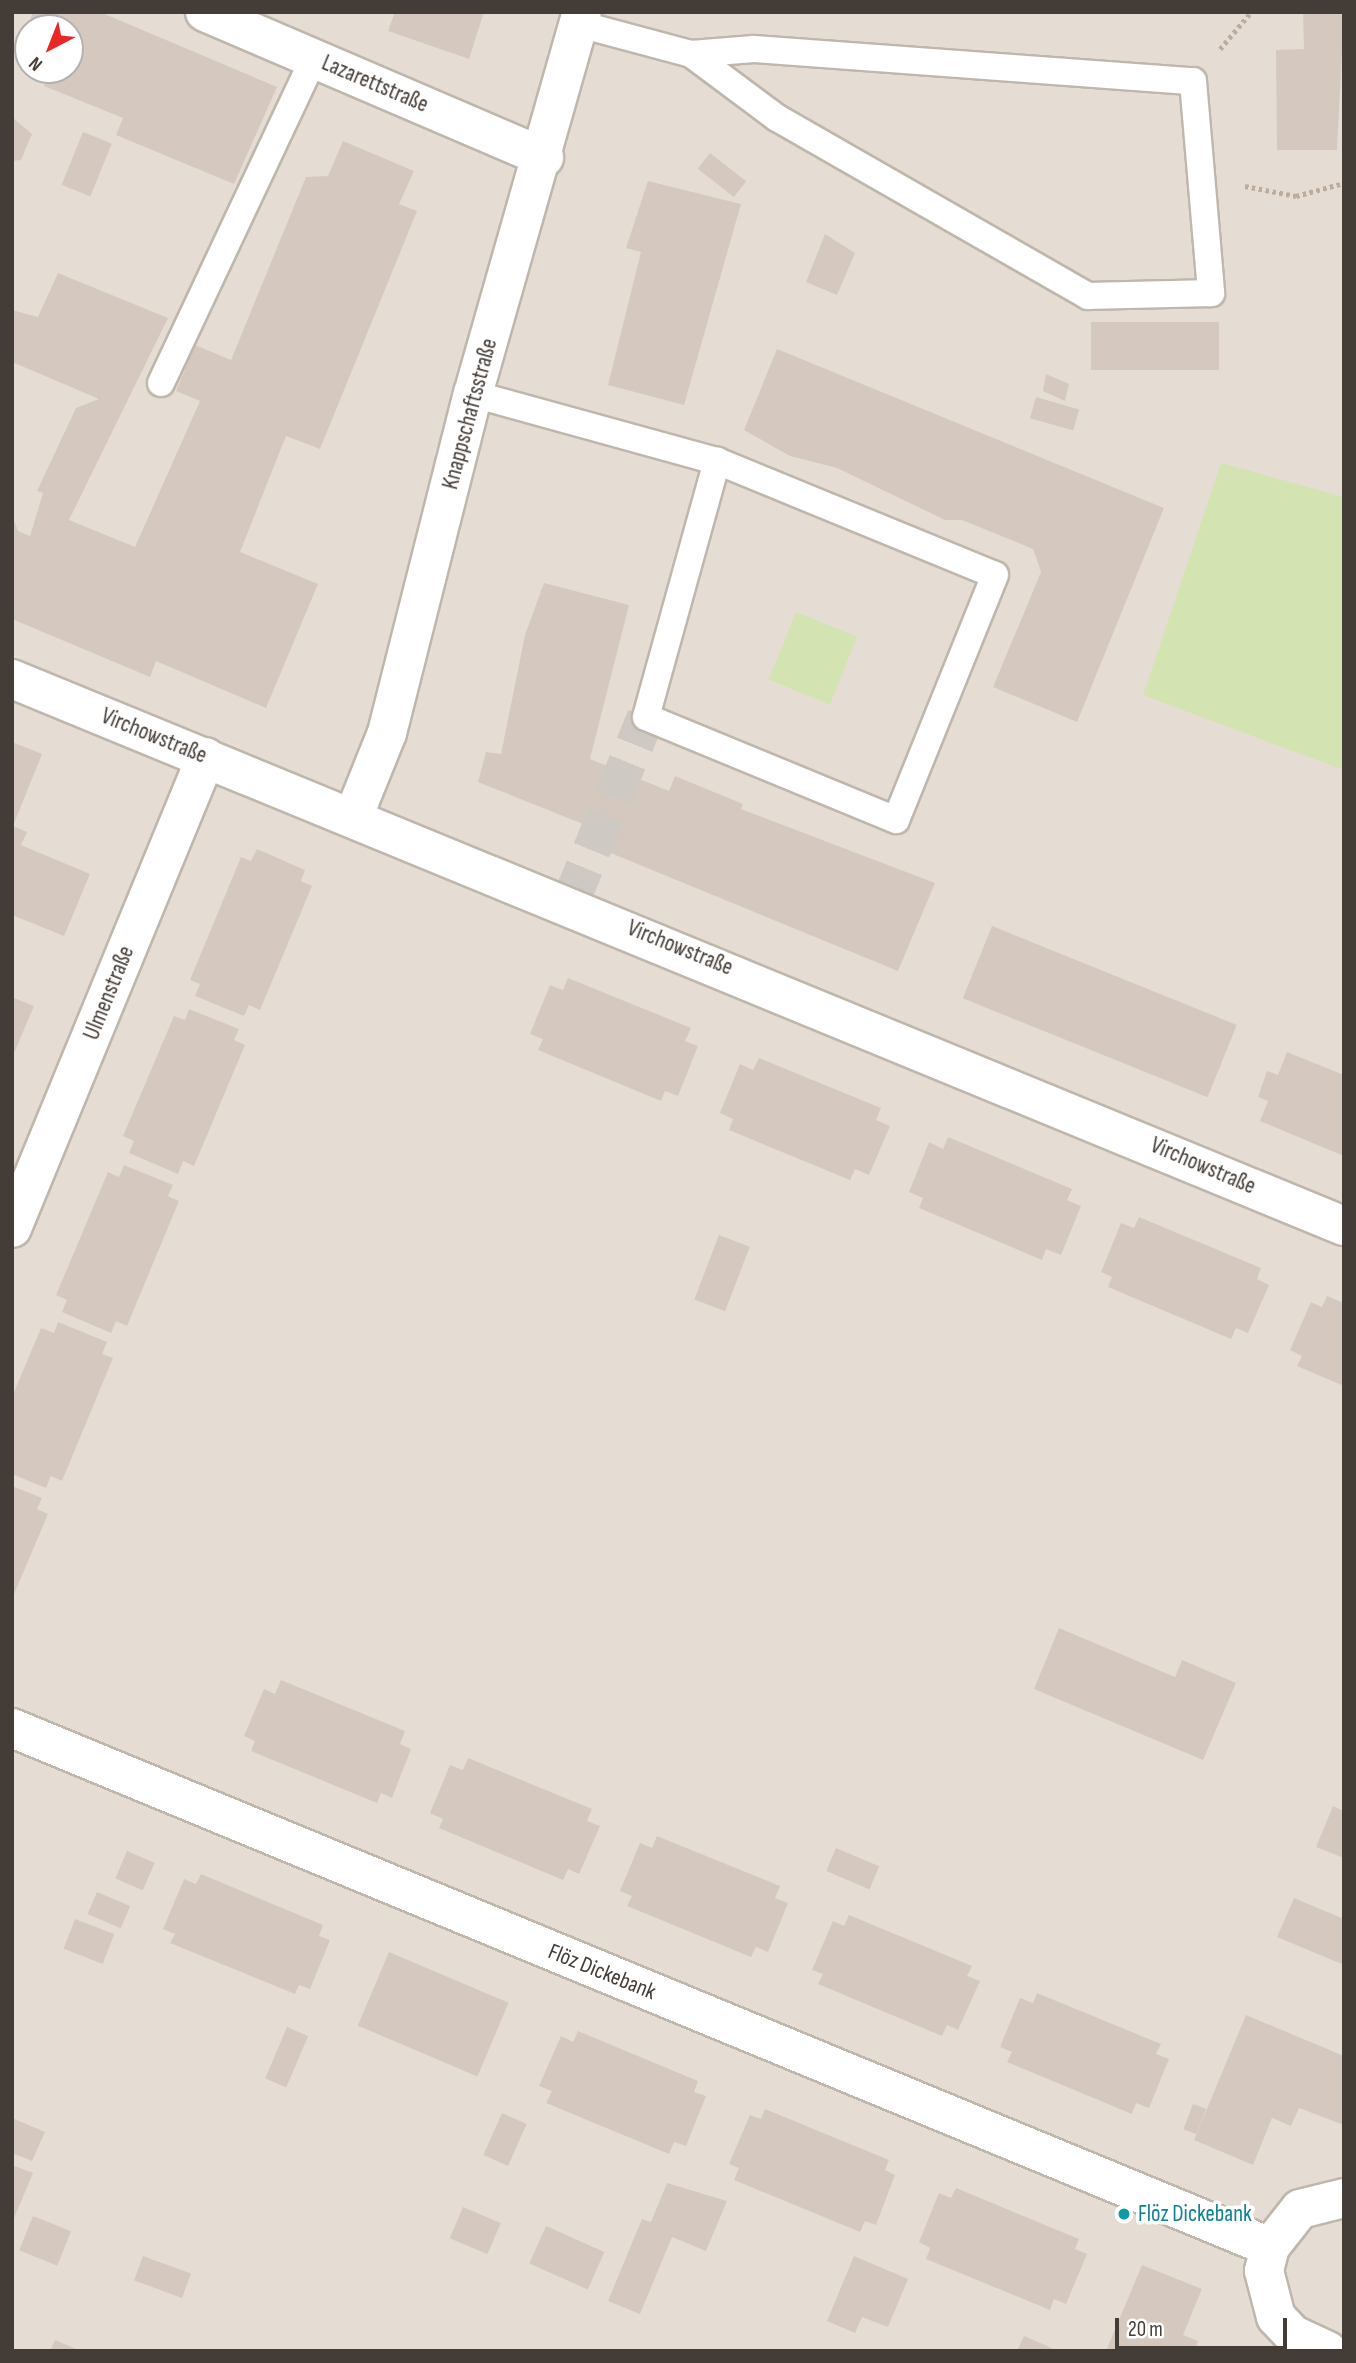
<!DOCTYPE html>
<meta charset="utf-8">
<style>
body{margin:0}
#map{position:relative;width:1356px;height:2363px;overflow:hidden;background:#f1ece6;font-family:"Sofia Sans Condensed",sans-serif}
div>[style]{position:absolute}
.residential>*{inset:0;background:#e5ddd4}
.green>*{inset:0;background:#d4e3b2;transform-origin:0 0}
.building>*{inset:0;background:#d5c9bf;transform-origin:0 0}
.street-tunnel>*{height:38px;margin-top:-19px;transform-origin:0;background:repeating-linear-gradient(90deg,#cec9c3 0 38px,transparent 0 57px)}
.path>*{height:4.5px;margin-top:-2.25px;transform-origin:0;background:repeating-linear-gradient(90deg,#bdac9c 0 3.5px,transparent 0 7px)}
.roads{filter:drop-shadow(2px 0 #bfb6ac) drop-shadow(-2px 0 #bfb6ac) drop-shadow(0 2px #bfb6ac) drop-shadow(0 -2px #bfb6ac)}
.lane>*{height:26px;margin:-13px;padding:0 13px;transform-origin:13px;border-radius:13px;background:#fff}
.street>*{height:38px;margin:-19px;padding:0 19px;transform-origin:19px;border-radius:19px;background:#fff}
.dots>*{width:19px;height:19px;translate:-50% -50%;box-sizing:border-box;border:4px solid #fff;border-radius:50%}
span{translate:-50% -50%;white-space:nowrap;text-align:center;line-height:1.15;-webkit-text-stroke:7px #fff;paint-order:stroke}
.street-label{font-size:23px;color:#443c36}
.culture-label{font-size:23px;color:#0d838f}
.left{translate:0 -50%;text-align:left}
.frame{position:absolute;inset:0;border:14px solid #443c36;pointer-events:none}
.north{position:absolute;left:14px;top:14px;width:70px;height:70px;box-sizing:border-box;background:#fff;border:2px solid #b4b1af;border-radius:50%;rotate:222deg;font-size:19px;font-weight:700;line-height:28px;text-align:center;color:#443c36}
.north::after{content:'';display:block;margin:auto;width:24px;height:32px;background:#e82826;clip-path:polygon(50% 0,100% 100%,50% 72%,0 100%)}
.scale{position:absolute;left:1115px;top:2318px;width:172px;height:32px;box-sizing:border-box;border:4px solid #443c36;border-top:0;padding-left:9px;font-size:21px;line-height:24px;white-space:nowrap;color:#443c36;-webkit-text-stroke:5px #fff;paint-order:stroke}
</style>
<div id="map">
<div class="residential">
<div style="clip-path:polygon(evenodd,12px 12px,1344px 12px,1344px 2351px,12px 2351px,12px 12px,28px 28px,70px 28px,70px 70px,28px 70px,28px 28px)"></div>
</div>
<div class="green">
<div style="clip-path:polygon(1221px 463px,1344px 497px,1344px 770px,1143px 695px)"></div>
<div style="left:796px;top:612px;width:66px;height:73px;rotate:22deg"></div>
</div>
<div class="building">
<div style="clip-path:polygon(33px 12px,100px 12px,277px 87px,234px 184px,116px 135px,123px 118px,44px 86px,51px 70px,70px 70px,70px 28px,27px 28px)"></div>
<div style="clip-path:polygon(395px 12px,484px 12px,469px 59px,388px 31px)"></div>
<div style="clip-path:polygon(1303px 12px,1344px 12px,1337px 150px,1277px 150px,1276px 50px,1304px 49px)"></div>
<div style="clip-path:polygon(12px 117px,32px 134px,21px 160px,12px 161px)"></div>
<div style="left:83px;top:132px;width:31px;height:57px;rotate:22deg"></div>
<div style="clip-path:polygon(343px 141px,414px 171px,399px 204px,417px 211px,320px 449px,286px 436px,240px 552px,318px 584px,266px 708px,156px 661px,150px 677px,12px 619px,12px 514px,18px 531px,30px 536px,43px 493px,37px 491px,76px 408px,99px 399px,12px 362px,12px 310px,38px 317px,58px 273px,168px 318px,69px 520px,135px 547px,200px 401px,176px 391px,195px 345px,231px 360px,306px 177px,328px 176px)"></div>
<div style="left:710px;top:153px;width:46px;height:20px;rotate:38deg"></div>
<div style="clip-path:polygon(648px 181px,741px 204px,684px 405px,608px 385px,641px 252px,626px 248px)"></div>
<div style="clip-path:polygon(825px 234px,855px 253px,837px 295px,806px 282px)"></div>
<div style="left:1091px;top:322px;width:128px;height:48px"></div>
<div style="clip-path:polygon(777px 349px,1164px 508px,1077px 722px,993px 687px,1041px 572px,1033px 549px,962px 520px,945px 520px,837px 468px,790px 456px,744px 430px)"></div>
<div style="clip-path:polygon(1046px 374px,1069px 384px,1065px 401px,1043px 391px)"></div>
<div style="left:1036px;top:397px;width:45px;height:22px;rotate:16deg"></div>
<div style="clip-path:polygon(544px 583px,629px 605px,590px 759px,669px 791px,675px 776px,743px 804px,741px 809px,935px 883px,898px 971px,596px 847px,603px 832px,478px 782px,486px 752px,501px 754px,525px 635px)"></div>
<div style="clip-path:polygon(12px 742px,42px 754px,13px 826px,27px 832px,21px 845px,90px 874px,64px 936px,12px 915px)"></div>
<div style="clip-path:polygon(257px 849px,305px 870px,301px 881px,312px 886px,260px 1010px,249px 1005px,244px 1016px,195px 996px,200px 984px,190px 980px,241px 857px,251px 861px)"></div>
<div style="left:992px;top:926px;width:264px;height:78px;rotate:22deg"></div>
<div style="clip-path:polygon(568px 978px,691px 1028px,685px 1041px,698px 1046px,678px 1096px,665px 1091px,661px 1101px,538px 1050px,543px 1039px,530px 1034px,550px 985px,563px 990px)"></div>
<div style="clip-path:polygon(12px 997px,34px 1006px,12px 1058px)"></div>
<div style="clip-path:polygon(189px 1009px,239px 1029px,234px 1040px,245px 1045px,194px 1166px,183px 1161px,178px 1174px,129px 1153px,134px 1141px,123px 1136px,174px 1016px,185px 1020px)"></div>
<div style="clip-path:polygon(1287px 1052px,1344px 1075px,1344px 1156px,1260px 1121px,1268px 1101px,1258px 1097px,1267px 1071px,1278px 1075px)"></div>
<div style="clip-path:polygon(759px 1058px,881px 1108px,876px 1120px,890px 1126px,869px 1175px,855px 1169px,850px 1180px,729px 1130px,733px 1119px,720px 1113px,740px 1064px,753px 1070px)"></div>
<div style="clip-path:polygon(948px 1137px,1072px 1189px,1067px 1200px,1081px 1206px,1061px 1255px,1046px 1249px,1042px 1260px,919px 1208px,923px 1198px,909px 1192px,929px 1142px,943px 1149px)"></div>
<div style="clip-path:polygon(124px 1165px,173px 1185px,168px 1196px,179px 1201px,127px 1326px,116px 1321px,111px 1333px,62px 1312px,67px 1300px,56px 1295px,108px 1172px,119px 1177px)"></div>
<div style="clip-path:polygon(1139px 1217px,1261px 1268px,1257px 1279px,1269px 1285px,1248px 1333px,1236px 1328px,1231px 1339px,1108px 1287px,1112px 1277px,1101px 1272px,1121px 1223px,1134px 1228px)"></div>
<div style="left:719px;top:1235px;width:33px;height:69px;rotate:21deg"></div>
<div style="clip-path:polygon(1327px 1296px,1344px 1303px,1344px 1386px,1297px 1366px,1302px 1356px,1290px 1350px,1311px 1302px,1322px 1307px)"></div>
<div style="clip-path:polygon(58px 1322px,107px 1342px,102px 1354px,113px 1358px,62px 1481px,51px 1476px,46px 1488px,12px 1474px,12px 1397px,41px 1328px,54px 1333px)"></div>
<div style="clip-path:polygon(12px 1486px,42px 1498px,37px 1509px,48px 1514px,12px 1599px)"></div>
<div style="clip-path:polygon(1059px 1628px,1175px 1677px,1182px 1660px,1236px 1683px,1203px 1760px,1034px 1689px)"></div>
<div style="clip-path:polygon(281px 1680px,405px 1731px,400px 1744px,411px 1749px,392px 1798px,381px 1793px,377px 1803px,251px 1751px,255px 1741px,244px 1736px,264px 1689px,275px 1694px)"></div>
<div style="clip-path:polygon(468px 1758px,592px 1809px,587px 1821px,600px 1826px,579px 1874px,568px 1869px,563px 1880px,439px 1828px,443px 1819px,430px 1813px,450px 1765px,463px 1770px)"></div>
<div style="clip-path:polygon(1333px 1806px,1344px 1811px,1344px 1858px,1316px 1847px)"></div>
<div style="clip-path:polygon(657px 1836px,780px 1886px,775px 1898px,788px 1903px,768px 1952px,756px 1947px,751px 1957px,627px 1906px,632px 1896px,620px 1891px,640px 1843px,652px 1848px)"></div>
<div style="left:836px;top:1848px;width:47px;height:25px;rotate:23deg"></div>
<div style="left:127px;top:1851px;width:30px;height:30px;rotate:23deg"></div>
<div style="clip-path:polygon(201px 1874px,323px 1925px,319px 1936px,330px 1940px,310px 1989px,299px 1985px,295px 1994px,170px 1943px,175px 1934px,163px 1929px,184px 1879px,196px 1884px)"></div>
<div style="left:97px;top:1892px;width:36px;height:24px;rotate:23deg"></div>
<div style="clip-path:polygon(1294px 1898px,1344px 1919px,1344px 1965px,1277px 1937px)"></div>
<div style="clip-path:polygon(849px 1915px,972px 1966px,967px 1976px,980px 1981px,958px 2030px,947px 2025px,942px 2036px,818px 1984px,823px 1974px,812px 1970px,833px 1921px,844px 1926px)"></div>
<div style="left:75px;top:1919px;width:42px;height:32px;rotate:21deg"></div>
<div style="left:389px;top:1952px;width:130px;height:80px;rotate:23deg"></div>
<div style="clip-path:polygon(1037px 1993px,1161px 2044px,1156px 2054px,1169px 2059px,1149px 2108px,1136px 2103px,1132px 2114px,1007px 2062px,1012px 2052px,1000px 2047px,1020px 1998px,1033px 2003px)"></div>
<div style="clip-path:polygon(1246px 2015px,1344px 2056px,1344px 2125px,1299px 2108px,1291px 2126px,1272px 2118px,1253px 2165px,1194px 2140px)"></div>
<div style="left:287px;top:2027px;width:23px;height:56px;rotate:23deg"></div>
<div style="clip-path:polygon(578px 2031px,698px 2081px,694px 2092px,706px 2096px,686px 2146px,674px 2142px,669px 2154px,546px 2103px,552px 2091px,539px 2086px,561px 2036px,573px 2042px)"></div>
<div style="left:1193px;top:2104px;width:14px;height:27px;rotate:21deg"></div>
<div style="clip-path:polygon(765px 2109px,889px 2160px,885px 2170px,895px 2175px,876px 2225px,865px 2221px,860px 2232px,734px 2180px,739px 2168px,729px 2164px,750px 2115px,761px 2119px)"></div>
<div style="left:502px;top:2113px;width:27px;height:46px;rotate:24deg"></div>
<div style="clip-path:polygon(12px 2118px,45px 2132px,32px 2161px,12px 2153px)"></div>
<div style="clip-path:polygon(12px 2165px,33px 2173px,12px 2223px)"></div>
<div style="clip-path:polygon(667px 2183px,727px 2201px,706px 2251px,672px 2237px,640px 2314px,608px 2301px,642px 2219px,651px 2222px)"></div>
<div style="clip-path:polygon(956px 2188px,1079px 2239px,1075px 2249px,1087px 2254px,1066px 2304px,1054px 2299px,1050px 2310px,926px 2259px,930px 2248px,919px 2242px,939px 2193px,951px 2198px)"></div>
<div style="left:463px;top:2207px;width:41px;height:34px;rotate:23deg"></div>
<div style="left:33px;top:2216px;width:41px;height:37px;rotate:22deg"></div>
<div style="left:546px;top:2226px;width:64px;height:41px;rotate:24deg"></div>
<div style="left:143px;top:2256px;width:51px;height:26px;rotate:20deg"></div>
<div style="clip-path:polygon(854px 2256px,908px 2279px,888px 2327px,862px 2317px,855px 2333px,827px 2321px)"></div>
<div style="clip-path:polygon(1142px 2265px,1202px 2289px,1183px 2335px,1198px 2341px,1195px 2351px,1106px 2351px)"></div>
<div style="clip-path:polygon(1024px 2336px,1045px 2345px,1057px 2351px,1017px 2351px)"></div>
<div style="clip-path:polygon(55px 2340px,81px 2351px,50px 2351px)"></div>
</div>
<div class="street-tunnel">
<div style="left:570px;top:903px;width:201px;rotate:-67.8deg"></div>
</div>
<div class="path">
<div style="left:1220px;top:49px;width:48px;rotate:-50deg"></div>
<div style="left:1245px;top:186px;width:52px;rotate:11.1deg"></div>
<div style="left:1296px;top:196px;width:50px;rotate:-15.2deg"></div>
</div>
<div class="roads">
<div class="lane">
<div style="left:579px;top:24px;width:116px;rotate:15deg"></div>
<div style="left:691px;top:54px;width:63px;rotate:-4.5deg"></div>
<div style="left:754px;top:49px;width:440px;rotate:4.2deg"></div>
<div style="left:1193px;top:81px;width:213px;rotate:85.1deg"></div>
<div style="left:1211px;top:293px;width:123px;rotate:178.6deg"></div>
<div style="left:1088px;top:296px;width:358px;rotate:-150.2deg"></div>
<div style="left:777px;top:118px;width:107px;rotate:-143.3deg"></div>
<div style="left:161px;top:383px;width:359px;rotate:-64.8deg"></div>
<div style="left:473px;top:394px;width:253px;rotate:15.4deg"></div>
<div style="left:717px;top:461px;width:300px;rotate:22.3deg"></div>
<div style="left:995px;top:575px;width:264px;rotate:112deg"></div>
<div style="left:896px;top:820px;width:270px;rotate:-157.6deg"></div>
<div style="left:646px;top:717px;width:266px;rotate:-74.5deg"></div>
</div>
<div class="street">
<div style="left:205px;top:12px;width:369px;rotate:23.2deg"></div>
<div style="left:12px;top:679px;width:1440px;rotate:22.33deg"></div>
<div style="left:354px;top:815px;width:88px;rotate:-68.1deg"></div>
<div style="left:387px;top:733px;width:350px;rotate:-75.8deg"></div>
<div style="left:473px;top:394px;width:397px;rotate:-74.1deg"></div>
<div style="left:12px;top:1228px;width:509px;rotate:-67.61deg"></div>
<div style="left:12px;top:1728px;width:1361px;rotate:22.42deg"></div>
<div style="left:1328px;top:2351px;width:38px;rotate:-155deg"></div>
<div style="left:1293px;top:2335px;width:25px;rotate:-133deg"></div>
<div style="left:1276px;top:2317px;width:48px;rotate:-104.6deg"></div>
<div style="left:1264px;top:2271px;width:25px;rotate:-76deg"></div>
<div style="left:1270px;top:2247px;width:48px;rotate:-51.7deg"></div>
<div style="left:1300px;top:2209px;width:45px;rotate:-14deg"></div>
</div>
</div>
<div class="dots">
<div style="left:1124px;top:2214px;background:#0f9aa8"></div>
</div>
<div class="street-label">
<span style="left:375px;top:84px;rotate:23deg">Lazarettstraße</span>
<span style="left:470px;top:414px;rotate:-75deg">Knappschaftsstraße</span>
<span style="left:154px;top:736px;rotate:22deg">Virchowstraße</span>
<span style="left:680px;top:948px;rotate:22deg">Virchowstraße</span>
<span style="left:109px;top:993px;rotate:-68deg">Ulmenstraße</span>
<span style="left:1203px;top:1166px;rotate:23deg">Virchowstraße</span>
<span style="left:602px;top:1972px;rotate:22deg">Flöz Dickebank</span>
</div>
<div class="culture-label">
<span class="left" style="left:1138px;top:2214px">Flöz Dickebank</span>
</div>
<div class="frame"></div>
<div class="north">N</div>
<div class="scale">20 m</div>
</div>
